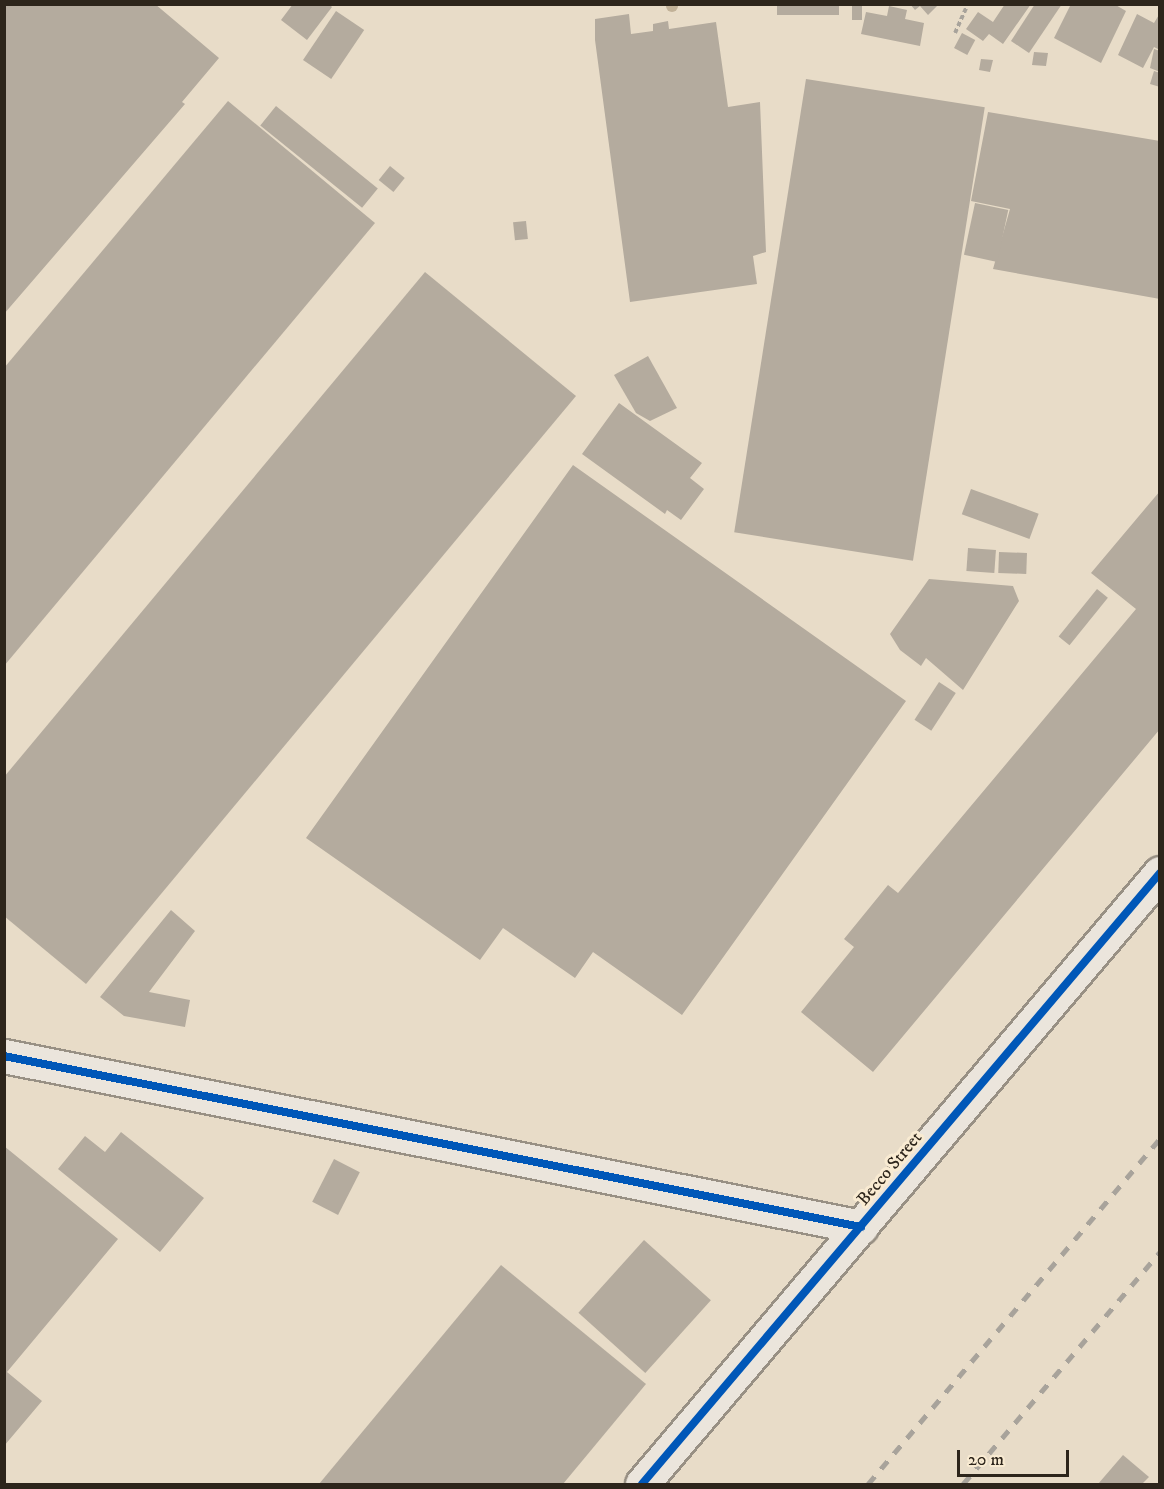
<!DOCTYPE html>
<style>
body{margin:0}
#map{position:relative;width:1164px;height:1489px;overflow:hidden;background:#e8dcc8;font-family:"IM FELL DW Pica",serif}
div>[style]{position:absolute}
.stream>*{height:12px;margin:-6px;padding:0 6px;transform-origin:6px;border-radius:6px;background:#c2b298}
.building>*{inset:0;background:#b4ab9e;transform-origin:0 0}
.path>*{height:4px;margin-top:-2px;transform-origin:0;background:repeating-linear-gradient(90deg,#a8a39b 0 4.5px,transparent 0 7.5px)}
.roads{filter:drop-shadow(2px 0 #989084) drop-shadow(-2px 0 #989084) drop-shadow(0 2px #989084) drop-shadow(0 -2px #989084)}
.street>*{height:33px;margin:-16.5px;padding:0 16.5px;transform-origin:16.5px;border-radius:16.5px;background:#ebe5dc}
.secondary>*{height:33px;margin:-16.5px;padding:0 16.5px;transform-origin:16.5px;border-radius:16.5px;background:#ebe5dc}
.rail>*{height:4.5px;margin-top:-2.25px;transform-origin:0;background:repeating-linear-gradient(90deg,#a8a39b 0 10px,transparent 0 20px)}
.cycleway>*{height:8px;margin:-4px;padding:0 4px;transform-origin:4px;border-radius:4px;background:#0057b8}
span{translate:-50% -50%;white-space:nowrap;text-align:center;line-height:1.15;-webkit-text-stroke:6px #f9ebd2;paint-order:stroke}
.street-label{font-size:18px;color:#2d251b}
.frame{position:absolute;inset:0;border:6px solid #2d251b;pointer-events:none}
.scale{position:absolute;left:957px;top:1450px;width:112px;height:27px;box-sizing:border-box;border:3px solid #2d251b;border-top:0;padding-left:8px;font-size:18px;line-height:21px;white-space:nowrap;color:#2d251b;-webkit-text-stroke:4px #f9ebd2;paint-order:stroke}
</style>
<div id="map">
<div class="stream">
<div style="left:672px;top:4px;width:2px;rotate:90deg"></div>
</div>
<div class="building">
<div style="clip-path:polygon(4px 4px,155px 4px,219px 58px,182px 102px,185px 104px,4px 314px)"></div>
<div style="clip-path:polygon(293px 4px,329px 4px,332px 7px,307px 40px,281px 20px)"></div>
<div style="left:777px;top:4px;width:62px;height:11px"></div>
<div style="left:852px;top:4px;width:10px;height:16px"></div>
<div style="clip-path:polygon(910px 4px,939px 4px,928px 15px,920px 6px,915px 10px)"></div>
<div style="clip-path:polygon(1005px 4px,1031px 4px,1003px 44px,989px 34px,983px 41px,966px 29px,978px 12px,993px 22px)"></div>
<div style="clip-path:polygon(1035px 4px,1062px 4px,1029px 53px,1011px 41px)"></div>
<div style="clip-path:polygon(1071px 4px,1114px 4px,1126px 11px,1101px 63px,1054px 38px)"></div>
<div style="clip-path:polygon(889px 6px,907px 10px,905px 19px,924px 23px,920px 46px,861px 34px,866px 12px,887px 16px)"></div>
<div style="left:336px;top:11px;width:34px;height:59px;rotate:34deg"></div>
<div style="clip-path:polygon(1160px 13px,1160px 50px,1154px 47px,1143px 68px,1118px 55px,1137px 14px,1154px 23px)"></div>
<div style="clip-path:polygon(629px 14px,631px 34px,653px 31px,653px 24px,668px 21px,669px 29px,716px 22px,728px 107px,760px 102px,766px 252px,753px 256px,757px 284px,630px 302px,595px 40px,595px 19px)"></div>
<div style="left:962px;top:33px;width:15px;height:17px;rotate:28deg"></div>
<div style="clip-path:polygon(1154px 49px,1160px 51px,1160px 72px,1150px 68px)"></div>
<div style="clip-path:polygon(1034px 52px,1048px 53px,1046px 66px,1032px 65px)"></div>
<div style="clip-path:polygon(981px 59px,993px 60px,990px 72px,979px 70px)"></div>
<div style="clip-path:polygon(1154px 71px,1160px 73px,1160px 87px,1150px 84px)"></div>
<div style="left:806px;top:79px;width:181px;height:459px;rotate:9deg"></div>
<div style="clip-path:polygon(228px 101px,375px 223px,4px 666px,4px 368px)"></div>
<div style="left:276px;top:106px;width:131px;height:25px;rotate:39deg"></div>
<div style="clip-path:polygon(988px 112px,1160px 141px,1160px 299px,993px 269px,1010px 209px,971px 201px)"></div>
<div style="left:390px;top:166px;width:19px;height:18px;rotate:39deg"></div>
<div style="left:975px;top:203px;width:34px;height:53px;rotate:12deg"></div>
<div style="left:526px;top:221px;width:18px;height:13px;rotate:84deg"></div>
<div style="clip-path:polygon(425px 272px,576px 396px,86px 984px,4px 916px,4px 777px)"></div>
<div style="clip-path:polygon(648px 356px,677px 408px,650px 421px,636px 413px,614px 375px)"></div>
<div style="clip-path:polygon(619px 403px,702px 463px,690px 478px,704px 489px,681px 520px,667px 510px,665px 514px,582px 454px)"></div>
<div style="clip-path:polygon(573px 465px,906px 701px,682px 1015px,593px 952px,575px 978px,503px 928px,480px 960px,306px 838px)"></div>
<div style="left:971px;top:489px;width:72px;height:27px;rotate:20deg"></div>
<div style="clip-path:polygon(1160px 491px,1160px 729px,873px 1072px,801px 1012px,854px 947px,844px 939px,888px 885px,898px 893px,1136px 609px,1091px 573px)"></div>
<div style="left:968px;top:548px;width:28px;height:23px;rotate:4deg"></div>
<div style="left:999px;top:552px;width:28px;height:21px;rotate:2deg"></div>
<div style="clip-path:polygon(929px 579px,1013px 586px,1019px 601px,963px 690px,926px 658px,921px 666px,900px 650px,890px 634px)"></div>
<div style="left:1097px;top:589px;width:14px;height:61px;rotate:39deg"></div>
<div style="left:939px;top:682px;width:20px;height:45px;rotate:33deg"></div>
<div style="clip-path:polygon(171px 910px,195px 931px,149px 992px,190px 1000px,185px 1027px,124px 1016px,100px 997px)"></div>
<div style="clip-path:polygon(121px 1132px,204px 1198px,160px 1252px,58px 1169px,85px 1136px,105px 1152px)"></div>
<div style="clip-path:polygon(4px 1146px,118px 1239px,7px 1372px,42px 1401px,4px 1446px)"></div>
<div style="left:334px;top:1159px;width:29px;height:48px;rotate:27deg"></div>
<div style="left:644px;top:1240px;width:90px;height:98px;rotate:42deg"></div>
<div style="clip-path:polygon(501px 1265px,646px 1384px,563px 1484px,319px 1484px)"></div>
<div style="clip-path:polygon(1123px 1455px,1149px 1477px,1142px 1484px,1098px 1484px)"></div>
</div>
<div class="path">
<div style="left:955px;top:33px;width:32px;rotate:-66deg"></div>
</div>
<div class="roads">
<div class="street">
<div style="left:4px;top:1056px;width:874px;rotate:11.28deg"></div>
</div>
<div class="secondary">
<div style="left:642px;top:1484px;width:801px;rotate:-49.71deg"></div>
</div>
</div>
<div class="rail">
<div style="left:868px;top:1484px;width:452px;rotate:-49.8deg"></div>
<div style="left:963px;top:1484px;width:304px;rotate:-49.7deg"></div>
</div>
<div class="cycleway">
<div style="left:4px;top:1056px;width:874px;rotate:11.28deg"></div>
<div style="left:642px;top:1484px;width:801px;rotate:-49.71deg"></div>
</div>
<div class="street-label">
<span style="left:890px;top:1169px;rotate:-50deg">Becco Street</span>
</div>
<div class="frame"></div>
<div class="scale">20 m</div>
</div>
